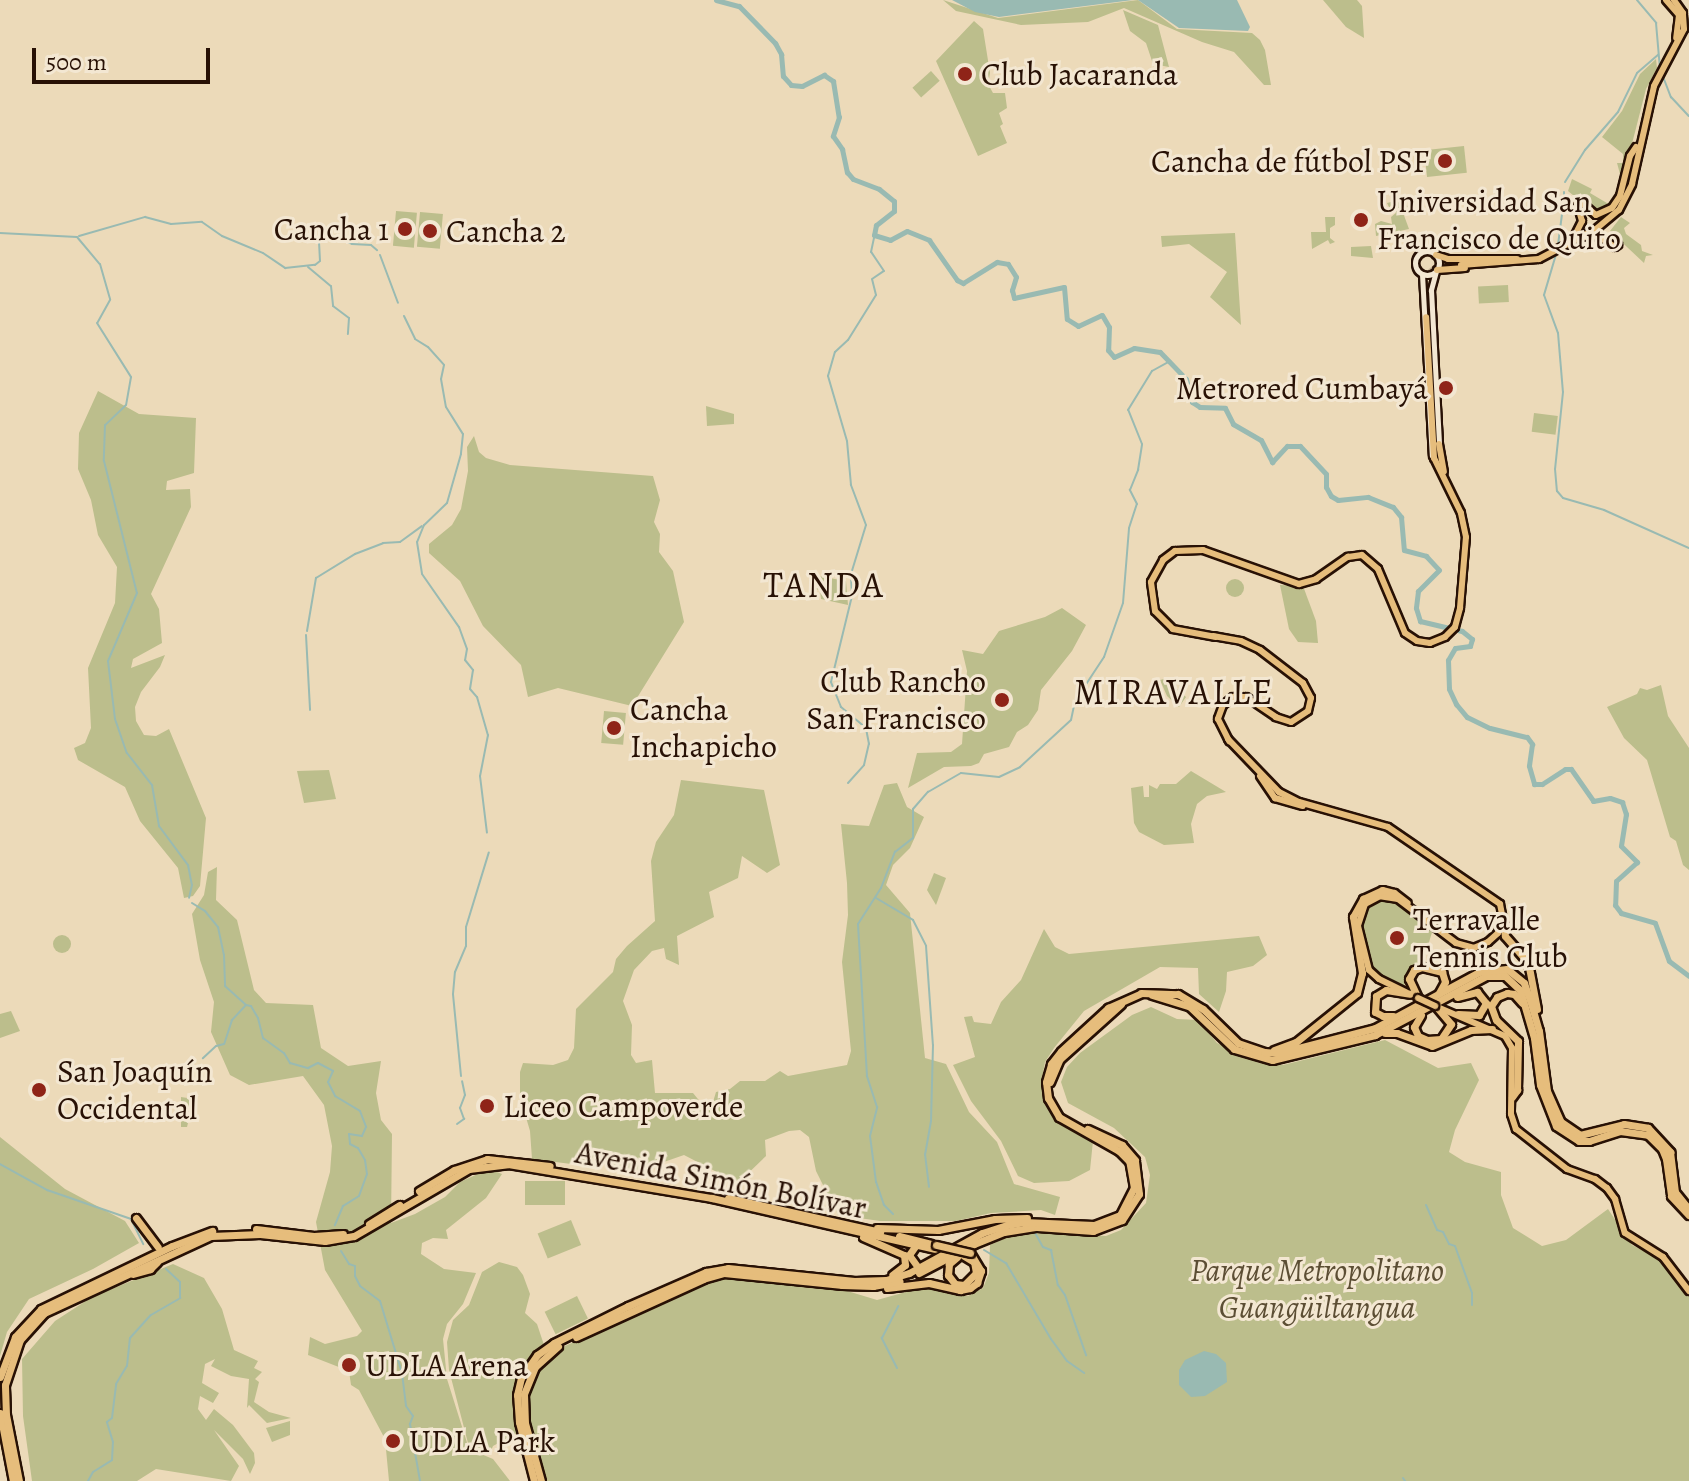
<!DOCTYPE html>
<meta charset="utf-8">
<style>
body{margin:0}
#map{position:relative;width:1689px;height:1481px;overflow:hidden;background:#ecdab9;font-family:Alegreya,serif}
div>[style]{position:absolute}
.green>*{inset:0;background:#bcbe8c;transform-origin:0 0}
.round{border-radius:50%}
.water>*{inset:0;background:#99bab2}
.stream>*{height:2px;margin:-1px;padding:0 1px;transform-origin:1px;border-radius:1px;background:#99bab2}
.river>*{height:5px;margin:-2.5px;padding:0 2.5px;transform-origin:2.5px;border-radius:2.5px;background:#99bab2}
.primary-tunnel>*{height:6px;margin-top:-3px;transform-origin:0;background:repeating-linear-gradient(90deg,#c5b295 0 6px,transparent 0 9px)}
.roads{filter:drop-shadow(2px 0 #281105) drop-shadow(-2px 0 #281105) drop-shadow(0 2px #281105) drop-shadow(0 -2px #281105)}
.secondary>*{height:5px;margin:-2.5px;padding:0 2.5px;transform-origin:2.5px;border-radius:2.5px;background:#f3e7d2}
.secondary>.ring{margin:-2.5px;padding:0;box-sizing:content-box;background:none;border:5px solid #f3e7d2;border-radius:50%}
.primary>*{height:6px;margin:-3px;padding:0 3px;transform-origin:3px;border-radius:3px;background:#e6bd7c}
.highway>*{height:7px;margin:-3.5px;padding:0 3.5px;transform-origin:3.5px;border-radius:3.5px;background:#e6bd7c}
.bridges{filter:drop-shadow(2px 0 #281105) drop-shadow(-2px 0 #281105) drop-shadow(0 2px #281105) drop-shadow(0 -2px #281105)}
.primary-bridge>*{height:6px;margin:-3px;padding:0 3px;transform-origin:3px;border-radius:3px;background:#e6bd7c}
.highway-bridge>*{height:7px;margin:-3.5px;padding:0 3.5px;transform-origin:3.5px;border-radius:3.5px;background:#e6bd7c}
.dots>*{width:22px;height:22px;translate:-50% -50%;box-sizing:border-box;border:4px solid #f3e7d2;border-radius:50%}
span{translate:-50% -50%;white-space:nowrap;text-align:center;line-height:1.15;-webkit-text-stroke:6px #f3e7d2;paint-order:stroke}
.poi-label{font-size:32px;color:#281105}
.left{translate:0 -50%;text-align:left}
.right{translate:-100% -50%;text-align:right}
.street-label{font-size:32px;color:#281105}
.park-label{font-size:32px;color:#5c4e34;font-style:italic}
.quarter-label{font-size:36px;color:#281105;letter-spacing:2px}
.scale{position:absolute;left:32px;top:48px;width:178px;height:36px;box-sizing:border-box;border:4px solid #281105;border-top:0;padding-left:10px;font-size:24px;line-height:28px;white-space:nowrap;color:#281105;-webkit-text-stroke:6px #f3e7d2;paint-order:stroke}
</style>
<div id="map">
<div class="green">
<div style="clip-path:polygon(943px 0,998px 18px,1138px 0,1177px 29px,1252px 33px,1260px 40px,1265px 50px,1271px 85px,1264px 85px,1234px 52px,1202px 42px,1124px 8px,1088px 22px,1021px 25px,956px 11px)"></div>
<div style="clip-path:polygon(1323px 0,1357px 0,1362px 6px,1364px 38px,1346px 27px)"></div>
<div style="clip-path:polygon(1123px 10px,1158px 25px,1169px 67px,1153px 64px,1146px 43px,1130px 31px)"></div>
<div style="clip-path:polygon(974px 21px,983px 29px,990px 73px,988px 84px,993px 93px,1005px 93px,1007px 108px,999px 113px,1003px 124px,1000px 126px,1007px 143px,978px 156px,936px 61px)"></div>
<div style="clip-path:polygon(1656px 59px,1657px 68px,1646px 89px,1624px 175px,1620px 174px,1617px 163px,1623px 163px,1623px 154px,1602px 137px,1622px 111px,1640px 74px)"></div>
<div style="left:931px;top:71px;width:13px;height:25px;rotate:48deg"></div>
<div style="left:1464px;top:146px;width:27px;height:40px;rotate:84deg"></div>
<div style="clip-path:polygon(1572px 179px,1592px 189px,1590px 193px,1612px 206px,1596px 214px,1568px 191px)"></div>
<div style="clip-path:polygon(1404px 199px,1408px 207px,1402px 210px,1409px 229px,1376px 236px,1375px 224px,1381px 221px,1392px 224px,1391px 217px,1397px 212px,1392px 213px,1387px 203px)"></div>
<div style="left:396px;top:211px;width:21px;height:35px;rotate:5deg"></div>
<div style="left:420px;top:212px;width:23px;height:35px;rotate:5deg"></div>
<div style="clip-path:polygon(1325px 217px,1335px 217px,1335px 225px,1330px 228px,1330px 238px,1335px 242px,1330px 244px,1328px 240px,1312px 249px,1311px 232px,1326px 232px)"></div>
<div style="clip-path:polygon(1621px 217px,1630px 223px,1624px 228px,1626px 234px,1641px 245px,1642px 251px,1653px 255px,1646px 256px,1644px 263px,1610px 231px)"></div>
<div style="clip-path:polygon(1235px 233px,1241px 325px,1210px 297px,1227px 272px,1189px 244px,1162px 247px,1161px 236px)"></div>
<div style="clip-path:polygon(1371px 246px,1373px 258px,1351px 256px,1351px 247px)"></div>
<div style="left:1508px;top:285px;width:17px;height:30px;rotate:87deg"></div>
<div style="clip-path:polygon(98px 391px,139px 414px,196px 418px,194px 473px,167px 481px,166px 490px,190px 489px,191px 507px,151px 594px,159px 609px,162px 643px,133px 659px,131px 668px,165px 655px,160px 667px,141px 692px,135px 707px,136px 721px,144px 735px,156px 736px,169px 729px,206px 818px,200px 886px,193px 896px,184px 898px,178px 868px,140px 821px,125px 787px,78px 760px,74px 748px,85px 743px,91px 728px,88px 668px,115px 603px,117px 567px,98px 535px,91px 500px,78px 469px,79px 433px)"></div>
<div style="clip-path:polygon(706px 406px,734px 414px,734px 424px,707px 426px)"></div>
<div style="left:1534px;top:413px;width:24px;height:19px;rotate:7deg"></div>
<div style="clip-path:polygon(474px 436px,479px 452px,486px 458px,510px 465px,653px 476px,660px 500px,654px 522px,660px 534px,659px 552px,673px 571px,684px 622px,632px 706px,558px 688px,528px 697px,521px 665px,483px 626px,460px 581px,429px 553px,429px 544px,452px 525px,461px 509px,468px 471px,467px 447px)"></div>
<div style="clip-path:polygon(813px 575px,846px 581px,848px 605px,821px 599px,820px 590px,810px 588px)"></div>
<div class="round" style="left:1226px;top:579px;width:18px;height:18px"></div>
<div style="clip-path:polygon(1280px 585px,1303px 586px,1316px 621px,1318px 643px,1298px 642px,1289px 629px)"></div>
<div style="clip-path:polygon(1062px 608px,1086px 625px,1072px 651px,1041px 690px,1038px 710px,1028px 725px,1017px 732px,1009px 747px,984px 754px,979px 763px,971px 766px,944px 767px,908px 788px,917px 753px,951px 752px,962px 744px,967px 671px,962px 650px,983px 654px,999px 631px,1045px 617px)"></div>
<div style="clip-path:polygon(1172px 677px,1176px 688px,1186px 697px,1179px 707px,1167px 696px,1160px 680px)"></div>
<div style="clip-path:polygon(1661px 685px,1668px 716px,1689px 748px,1689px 870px,1683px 865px,1676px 841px,1670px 837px,1647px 760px,1624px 738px,1607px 707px,1637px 694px,1640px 688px,1647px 690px)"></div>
<div style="left:604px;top:711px;width:22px;height:32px;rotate:5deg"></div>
<div style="clip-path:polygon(329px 770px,336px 799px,304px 803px,297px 771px)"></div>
<div style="clip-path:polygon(1191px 771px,1226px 792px,1207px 796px,1197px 804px,1191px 824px,1194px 843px,1164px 845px,1139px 832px,1134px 823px,1131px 788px,1143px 786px,1144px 797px,1149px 797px,1149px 785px,1157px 789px,1160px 784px,1176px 784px)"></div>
<div style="clip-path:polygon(681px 780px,764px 790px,780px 865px,767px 873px,742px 856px,738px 878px,709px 892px,714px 917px,677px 936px,679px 965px,666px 959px,664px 948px,652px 951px,634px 970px,623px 1001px,632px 1025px,631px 1055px,636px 1063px,652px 1060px,655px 1093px,693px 1093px,702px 1104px,713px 1102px,716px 1092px,730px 1089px,740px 1081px,765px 1081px,780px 1071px,788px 1076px,847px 1065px,851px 1051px,842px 962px,848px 915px,847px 883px,841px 824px,869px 826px,884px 785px,897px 783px,907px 807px,924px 817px,910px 848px,893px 865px,886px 885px,910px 913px,925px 1058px,946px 1064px,969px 1112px,997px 1142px,1014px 1184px,1060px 1197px,1055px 1215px,1041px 1210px,991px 1213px,956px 1221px,880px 1221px,838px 1215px,816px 1171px,809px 1137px,800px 1130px,789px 1131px,765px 1140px,766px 1156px,738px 1183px,684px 1155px,635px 1172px,621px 1169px,597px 1153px,587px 1166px,532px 1159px,530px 1131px,520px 1097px,520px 1072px,523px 1063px,553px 1065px,568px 1060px,574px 1048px,576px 1009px,613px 972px,616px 959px,627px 946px,655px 921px,651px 861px,656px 842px,674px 815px)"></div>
<div style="clip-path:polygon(217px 867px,216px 900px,237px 920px,254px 990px,266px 1003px,313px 1005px,321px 1048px,348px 1066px,381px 1061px,376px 1093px,381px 1120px,392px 1134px,391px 1223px,415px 1214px,445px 1197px,460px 1182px,489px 1169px,502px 1174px,486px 1198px,446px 1230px,448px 1239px,433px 1238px,422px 1243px,421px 1254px,444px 1269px,476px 1273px,463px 1304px,447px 1324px,443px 1339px,447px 1379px,469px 1449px,493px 1459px,510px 1481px,389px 1481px,385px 1439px,359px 1390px,351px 1385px,349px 1371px,308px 1355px,310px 1337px,325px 1344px,357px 1336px,362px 1331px,325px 1270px,316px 1222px,330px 1172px,332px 1146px,324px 1105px,303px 1076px,249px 1085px,230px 1075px,211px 1032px,214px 1002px,200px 960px,192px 914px,204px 895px,208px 872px)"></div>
<div style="clip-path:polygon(934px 873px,946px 878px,936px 905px,927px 890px)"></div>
<div style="clip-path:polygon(1388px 900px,1401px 902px,1433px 929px,1423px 962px,1410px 968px,1404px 986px,1378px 973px,1371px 964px,1366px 947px,1363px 927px,1365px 912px,1374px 902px)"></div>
<div style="clip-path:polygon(1044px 929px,1055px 947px,1069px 954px,1259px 936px,1267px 955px,1253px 966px,1227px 972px,1226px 991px,1219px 1012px,1199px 994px,1198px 968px,1160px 967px,1084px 1011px,1054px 1048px,1045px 1062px,1042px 1079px,1042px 1095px,1055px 1120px,1093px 1141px,1090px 1170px,1069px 1181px,1034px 1183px,1018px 1176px,1001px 1141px,971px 1101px,953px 1065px,975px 1057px,964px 1017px,972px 1016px,974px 1022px,991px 1024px,1001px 1002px,1021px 980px)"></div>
<div class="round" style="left:53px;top:935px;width:18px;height:18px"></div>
<div style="clip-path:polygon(1151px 1007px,1177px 1019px,1198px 1020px,1217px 1043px,1259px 1063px,1283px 1065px,1385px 1040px,1438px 1068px,1471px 1063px,1479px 1080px,1455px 1130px,1449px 1152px,1465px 1162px,1501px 1172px,1501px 1195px,1513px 1228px,1542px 1246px,1566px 1240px,1608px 1209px,1632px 1245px,1656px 1257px,1672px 1272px,1689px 1295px,1689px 1481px,545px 1481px,530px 1425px,527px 1398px,532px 1379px,543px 1363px,565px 1346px,715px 1279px,765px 1278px,844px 1290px,877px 1300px,924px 1287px,968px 1296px,983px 1288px,989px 1273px,990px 1245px,1010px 1236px,1039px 1233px,1106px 1236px,1121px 1230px,1146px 1203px,1150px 1175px,1145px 1157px,1114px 1128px,1068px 1103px,1061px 1082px,1067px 1067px,1080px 1053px,1132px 1015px)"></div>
<div style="clip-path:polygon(11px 1011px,20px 1031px,0 1038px,0 1014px)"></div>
<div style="clip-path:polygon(181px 1097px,194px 1099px,187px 1127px,181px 1127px)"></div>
<div style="clip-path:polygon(0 1137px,65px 1189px,125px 1221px,139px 1243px,93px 1269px,29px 1299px,7px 1332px,0 1356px)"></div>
<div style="left:525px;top:1181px;width:40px;height:24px"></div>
<div style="left:571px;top:1220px;width:27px;height:36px;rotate:68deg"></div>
<div style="clip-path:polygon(499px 1262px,517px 1267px,523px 1275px,530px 1294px,525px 1313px,537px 1324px,544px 1345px,519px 1374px,515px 1386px,517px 1433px,493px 1446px,490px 1453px,474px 1449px,468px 1443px,449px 1370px,447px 1342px,453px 1320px,469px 1305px,482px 1272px)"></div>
<div style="clip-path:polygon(173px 1264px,204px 1278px,222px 1309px,234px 1350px,258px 1361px,254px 1368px,262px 1372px,255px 1379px,259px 1382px,254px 1402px,269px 1412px,291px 1418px,267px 1423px,249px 1405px,247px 1408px,249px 1379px,231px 1376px,211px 1366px,215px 1359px,205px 1364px,202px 1383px,219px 1393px,213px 1403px,200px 1396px,198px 1409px,206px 1420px,214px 1409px,233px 1425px,254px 1453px,255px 1463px,250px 1474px,243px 1459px,214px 1430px,239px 1466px,231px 1481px,156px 1469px,137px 1481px,32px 1481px,23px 1416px,22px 1359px,55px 1321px,92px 1297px)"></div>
<div style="left:577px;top:1296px;width:25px;height:36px;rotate:64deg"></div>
<div style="clip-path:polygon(290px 1421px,290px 1435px,272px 1442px,266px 1428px)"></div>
</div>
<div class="water">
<div style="clip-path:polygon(952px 0,1133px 0,999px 17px,975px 12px)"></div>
<div style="clip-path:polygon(1138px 0,1237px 0,1250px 27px,1248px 31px,1179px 28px)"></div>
<div style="clip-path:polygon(1204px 1351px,1216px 1354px,1226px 1363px,1227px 1382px,1205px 1396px,1191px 1397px,1179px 1385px,1179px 1370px,1185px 1360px)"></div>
</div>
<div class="stream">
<div style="left:1637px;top:0;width:30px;rotate:50deg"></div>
<div style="left:1656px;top:23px;width:46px;rotate:85deg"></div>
<div style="left:1662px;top:74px;width:25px;rotate:69deg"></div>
<div style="left:1671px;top:97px;width:26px;rotate:47deg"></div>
<div style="left:1565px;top:182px;width:38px;rotate:-58deg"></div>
<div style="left:1585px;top:150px;width:50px;rotate:-49deg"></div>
<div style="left:1618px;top:112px;width:43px;rotate:-64deg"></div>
<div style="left:1637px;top:73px;width:28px;rotate:-41deg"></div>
<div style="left:1564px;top:192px;width:5px;rotate:90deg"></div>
<div style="left:0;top:233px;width:77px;rotate:3deg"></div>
<div style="left:77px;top:237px;width:35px;rotate:50deg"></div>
<div style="left:100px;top:264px;width:37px;rotate:74deg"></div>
<div style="left:110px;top:300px;width:26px;rotate:119deg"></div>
<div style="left:97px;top:323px;width:64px;rotate:57.8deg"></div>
<div style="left:131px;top:377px;width:28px;rotate:100deg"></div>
<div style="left:126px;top:405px;width:29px;rotate:136deg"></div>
<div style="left:105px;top:425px;width:36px;rotate:92deg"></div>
<div style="left:104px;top:461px;width:136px;rotate:76deg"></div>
<div style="left:137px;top:593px;width:74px;rotate:113.1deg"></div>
<div style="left:108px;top:661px;width:58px;rotate:83.1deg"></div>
<div style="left:115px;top:719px;width:36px;rotate:71deg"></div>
<div style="left:127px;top:753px;width:41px;rotate:52deg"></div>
<div style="left:152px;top:785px;width:42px;rotate:80.3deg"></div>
<div style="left:159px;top:826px;width:49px;rotate:53.4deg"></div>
<div style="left:188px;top:865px;width:20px;rotate:79deg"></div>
<div style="left:192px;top:885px;width:13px;rotate:103deg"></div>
<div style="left:79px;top:236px;width:69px;rotate:-16.1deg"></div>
<div style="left:145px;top:217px;width:27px;rotate:15deg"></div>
<div style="left:171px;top:224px;width:31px;rotate:-4deg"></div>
<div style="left:202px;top:222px;width:24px;rotate:35deg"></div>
<div style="left:222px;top:236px;width:44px;rotate:22.5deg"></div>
<div style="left:263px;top:253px;width:27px;rotate:34deg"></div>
<div style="left:285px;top:268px;width:30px;rotate:-6deg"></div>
<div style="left:315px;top:265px;width:6px;rotate:-39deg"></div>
<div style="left:320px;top:261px;width:20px;rotate:-93deg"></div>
<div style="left:319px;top:241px;width:3px;rotate:-18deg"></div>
<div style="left:322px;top:240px;width:17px;rotate:-7deg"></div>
<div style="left:339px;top:238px;width:14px;rotate:25deg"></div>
<div style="left:352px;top:244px;width:19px;rotate:3deg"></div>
<div style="left:371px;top:245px;width:8px;rotate:40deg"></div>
<div style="left:1558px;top:245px;width:46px;rotate:-82.6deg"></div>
<div style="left:1557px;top:251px;width:46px;rotate:106.5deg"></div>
<div style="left:1544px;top:295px;width:40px;rotate:69.8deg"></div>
<div style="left:1558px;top:333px;width:59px;rotate:85.2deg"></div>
<div style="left:1563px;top:392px;width:77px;rotate:95.9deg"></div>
<div style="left:1555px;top:469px;width:22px;rotate:85deg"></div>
<div style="left:1557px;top:491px;width:9px;rotate:49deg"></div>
<div style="left:1563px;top:498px;width:43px;rotate:16.3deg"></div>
<div style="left:1604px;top:510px;width:93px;rotate:24.1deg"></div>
<div style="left:380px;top:255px;width:51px;rotate:69.4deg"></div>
<div style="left:308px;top:267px;width:30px;rotate:40deg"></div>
<div style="left:331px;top:286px;width:20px;rotate:84deg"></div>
<div style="left:333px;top:306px;width:20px;rotate:37deg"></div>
<div style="left:349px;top:318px;width:16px;rotate:94deg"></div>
<div style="left:404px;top:316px;width:25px;rotate:64deg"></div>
<div style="left:415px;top:339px;width:15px;rotate:32deg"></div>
<div style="left:428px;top:347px;width:24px;rotate:48deg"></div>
<div style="left:444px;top:365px;width:14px;rotate:102deg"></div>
<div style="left:441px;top:379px;width:28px;rotate:80deg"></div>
<div style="left:446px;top:407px;width:32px;rotate:58deg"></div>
<div style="left:463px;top:434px;width:20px;rotate:96deg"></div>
<div style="left:461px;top:454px;width:51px;rotate:105.9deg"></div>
<div style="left:447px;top:503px;width:32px;rotate:136deg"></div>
<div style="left:424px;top:525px;width:18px;rotate:112deg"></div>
<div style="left:417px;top:542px;width:32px;rotate:81deg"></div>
<div style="left:422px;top:574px;width:65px;rotate:55.1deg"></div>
<div style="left:459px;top:627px;width:23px;rotate:70deg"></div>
<div style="left:467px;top:649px;width:11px;rotate:100deg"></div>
<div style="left:465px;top:660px;width:13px;rotate:51deg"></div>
<div style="left:473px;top:670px;width:19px;rotate:99deg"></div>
<div style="left:470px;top:689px;width:11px;rotate:49deg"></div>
<div style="left:477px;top:697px;width:40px;rotate:74deg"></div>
<div style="left:488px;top:735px;width:42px;rotate:101deg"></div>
<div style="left:480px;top:776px;width:57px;rotate:83deg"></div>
<div style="left:307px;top:631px;width:54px;rotate:-80.4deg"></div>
<div style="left:316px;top:578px;width:46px;rotate:-31.6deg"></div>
<div style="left:355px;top:554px;width:30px;rotate:-21deg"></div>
<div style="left:383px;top:543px;width:17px;rotate:-3deg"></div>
<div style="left:400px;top:542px;width:27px;rotate:-36deg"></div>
<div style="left:306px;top:635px;width:75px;rotate:86.9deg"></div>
<div style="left:848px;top:783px;width:24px;rotate:-48deg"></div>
<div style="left:864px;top:765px;width:22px;rotate:-77deg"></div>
<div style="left:869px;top:744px;width:16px;rotate:-101deg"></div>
<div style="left:866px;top:728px;width:33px;rotate:-140deg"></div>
<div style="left:841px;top:707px;width:27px;rotate:-112deg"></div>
<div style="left:831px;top:682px;width:89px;rotate:-76.3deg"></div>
<div style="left:852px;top:596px;width:22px;rotate:-93deg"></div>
<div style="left:851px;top:574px;width:51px;rotate:-73deg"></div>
<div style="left:866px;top:525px;width:43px;rotate:-110.6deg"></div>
<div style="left:851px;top:485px;width:44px;rotate:-95.2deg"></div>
<div style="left:847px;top:441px;width:68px;rotate:-106.3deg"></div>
<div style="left:828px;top:376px;width:25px;rotate:-74deg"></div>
<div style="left:835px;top:352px;width:18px;rotate:-43deg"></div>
<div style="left:848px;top:340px;width:53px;rotate:-58.1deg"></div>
<div style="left:876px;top:295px;width:16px;rotate:-104deg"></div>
<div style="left:872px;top:279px;width:14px;rotate:-34deg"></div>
<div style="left:884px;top:271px;width:23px;rotate:-124deg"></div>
<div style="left:871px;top:252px;width:19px;rotate:-78deg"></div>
<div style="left:876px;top:898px;width:43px;rotate:30.7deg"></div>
<div style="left:913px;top:920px;width:29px;rotate:63deg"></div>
<div style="left:926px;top:946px;width:99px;rotate:86deg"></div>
<div style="left:933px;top:1045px;width:76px;rotate:91.5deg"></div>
<div style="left:931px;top:1121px;width:34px;rotate:100deg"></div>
<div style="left:925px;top:1154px;width:33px;rotate:83deg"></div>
<div style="left:192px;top:903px;width:15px;rotate:32deg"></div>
<div style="left:205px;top:911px;width:21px;rotate:51deg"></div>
<div style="left:218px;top:927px;width:29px;rotate:78deg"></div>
<div style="left:224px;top:955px;width:31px;rotate:88deg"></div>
<div style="left:225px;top:986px;width:28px;rotate:42deg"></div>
<div style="left:246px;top:1005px;width:21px;rotate:133deg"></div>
<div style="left:232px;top:1020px;width:25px;rotate:108deg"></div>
<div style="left:224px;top:1044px;width:8px;rotate:166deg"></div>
<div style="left:216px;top:1046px;width:18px;rotate:137deg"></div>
<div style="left:246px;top:1005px;width:5px;rotate:11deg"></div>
<div style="left:251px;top:1006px;width:14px;rotate:60deg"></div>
<div style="left:258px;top:1018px;width:21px;rotate:76deg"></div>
<div style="left:263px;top:1038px;width:26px;rotate:36deg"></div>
<div style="left:284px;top:1053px;width:12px;rotate:59deg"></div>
<div style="left:290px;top:1063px;width:19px;rotate:16deg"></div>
<div style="left:308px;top:1068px;width:11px;rotate:-27deg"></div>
<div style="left:318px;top:1063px;width:17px;rotate:28deg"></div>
<div style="left:333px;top:1071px;width:12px;rotate:114deg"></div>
<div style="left:328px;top:1082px;width:16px;rotate:63deg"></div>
<div style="left:335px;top:1096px;width:29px;rotate:31deg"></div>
<div style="left:360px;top:1111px;width:17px;rotate:69deg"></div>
<div style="left:366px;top:1127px;width:10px;rotate:114deg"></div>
<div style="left:362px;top:1136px;width:13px;rotate:-171deg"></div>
<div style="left:349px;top:1134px;width:10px;rotate:84deg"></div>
<div style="left:350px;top:1144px;width:9px;rotate:27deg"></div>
<div style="left:358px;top:1148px;width:14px;rotate:60deg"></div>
<div style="left:365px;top:1160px;width:14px;rotate:82deg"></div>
<div style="left:367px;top:1174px;width:23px;rotate:110deg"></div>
<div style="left:359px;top:1196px;width:19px;rotate:148deg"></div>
<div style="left:343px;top:1206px;width:21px;rotate:113deg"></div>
<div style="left:461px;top:1076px;width:82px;rotate:-95.6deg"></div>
<div style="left:453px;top:994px;width:22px;rotate:-85deg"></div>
<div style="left:455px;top:972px;width:28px;rotate:-67deg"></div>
<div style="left:466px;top:946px;width:19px;rotate:-90deg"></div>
<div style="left:466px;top:927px;width:78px;rotate:-73deg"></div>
<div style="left:457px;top:1124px;width:9px;rotate:-36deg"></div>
<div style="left:464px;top:1119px;width:12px;rotate:-110deg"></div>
<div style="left:460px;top:1108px;width:14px;rotate:-69deg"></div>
<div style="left:465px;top:1095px;width:14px;rotate:-102deg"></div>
<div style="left:0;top:1164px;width:54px;rotate:29deg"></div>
<div style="left:47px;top:1190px;width:89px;rotate:19deg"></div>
<div style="left:131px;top:1219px;width:28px;rotate:64deg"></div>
<div style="left:1426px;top:1205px;width:27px;rotate:66deg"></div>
<div style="left:1437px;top:1230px;width:6px;rotate:18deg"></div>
<div style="left:1443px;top:1232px;width:13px;rotate:63deg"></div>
<div style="left:1449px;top:1244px;width:6px;rotate:18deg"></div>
<div style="left:1455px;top:1246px;width:50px;rotate:70.1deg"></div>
<div style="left:1472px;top:1293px;width:12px;rotate:90deg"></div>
<div style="left:893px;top:1214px;width:13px;rotate:-135deg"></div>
<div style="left:884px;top:1205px;width:24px;rotate:-109deg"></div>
<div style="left:876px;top:1182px;width:46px;rotate:-97.4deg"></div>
<div style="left:870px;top:1136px;width:30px;rotate:-76deg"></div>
<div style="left:877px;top:1107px;width:33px;rotate:-108deg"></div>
<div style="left:867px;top:1076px;width:152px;rotate:-93.4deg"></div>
<div style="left:858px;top:924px;width:43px;rotate:-57.4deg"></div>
<div style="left:881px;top:888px;width:39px;rotate:-69deg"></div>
<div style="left:895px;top:852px;width:23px;rotate:-38deg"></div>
<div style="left:913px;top:838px;width:29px;rotate:-90deg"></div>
<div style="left:913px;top:809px;width:23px;rotate:-49deg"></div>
<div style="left:928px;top:792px;width:38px;rotate:-30deg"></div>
<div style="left:961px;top:773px;width:38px;rotate:6deg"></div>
<div style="left:999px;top:777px;width:23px;rotate:-25deg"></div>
<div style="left:1020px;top:767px;width:69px;rotate:-42.7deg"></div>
<div style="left:1071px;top:720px;width:19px;rotate:-78deg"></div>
<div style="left:1075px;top:701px;width:53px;rotate:-56.6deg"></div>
<div style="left:1104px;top:657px;width:57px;rotate:-70.6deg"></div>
<div style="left:1123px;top:603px;width:75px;rotate:-85.4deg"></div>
<div style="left:1129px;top:528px;width:25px;rotate:-72deg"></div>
<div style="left:1137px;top:504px;width:16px;rotate:-117deg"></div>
<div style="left:1130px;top:490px;width:22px;rotate:-68deg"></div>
<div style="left:1138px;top:470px;width:26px;rotate:-81deg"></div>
<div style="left:1142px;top:444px;width:37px;rotate:-112deg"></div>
<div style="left:1128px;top:410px;width:46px;rotate:-58.4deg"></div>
<div style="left:1152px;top:371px;width:21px;rotate:-29deg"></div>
<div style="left:1034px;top:1231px;width:18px;rotate:61deg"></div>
<div style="left:1043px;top:1247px;width:9px;rotate:21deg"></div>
<div style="left:1051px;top:1250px;width:36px;rotate:79deg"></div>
<div style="left:1058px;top:1285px;width:12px;rotate:55deg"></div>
<div style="left:1065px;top:1295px;width:64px;rotate:70.7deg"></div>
<div style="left:984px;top:1250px;width:26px;rotate:31deg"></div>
<div style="left:1006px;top:1263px;width:88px;rotate:59.4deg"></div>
<div style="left:1051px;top:1339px;width:27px;rotate:54deg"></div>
<div style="left:1067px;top:1361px;width:21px;rotate:35deg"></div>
<div style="left:341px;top:1251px;width:15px;rotate:58deg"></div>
<div style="left:349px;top:1264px;width:6px;rotate:18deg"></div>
<div style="left:355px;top:1266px;width:10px;rotate:90deg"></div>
<div style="left:355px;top:1276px;width:11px;rotate:63deg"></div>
<div style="left:360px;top:1286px;width:25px;rotate:37deg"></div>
<div style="left:380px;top:1301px;width:75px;rotate:73deg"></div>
<div style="left:402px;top:1373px;width:33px;rotate:83deg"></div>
<div style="left:406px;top:1406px;width:12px;rotate:55deg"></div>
<div style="left:413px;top:1416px;width:9px;rotate:111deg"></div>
<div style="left:410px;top:1424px;width:58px;rotate:80deg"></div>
<div style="left:897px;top:1368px;width:34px;rotate:-117deg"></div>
<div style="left:882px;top:1338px;width:36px;rotate:-63deg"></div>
<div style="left:1403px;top:1478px;width:4px;rotate:56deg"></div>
<div style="left:88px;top:1481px;width:10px;rotate:-61deg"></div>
<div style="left:93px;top:1472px;width:22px;rotate:-32deg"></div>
<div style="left:112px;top:1460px;width:18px;rotate:-87deg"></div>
<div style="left:113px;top:1442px;width:21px;rotate:-107deg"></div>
<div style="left:107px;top:1422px;width:6px;rotate:-39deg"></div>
<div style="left:112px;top:1418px;width:34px;rotate:-83deg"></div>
<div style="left:116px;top:1384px;width:21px;rotate:-59deg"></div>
<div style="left:127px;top:1366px;width:28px;rotate:-84deg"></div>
<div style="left:130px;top:1338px;width:31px;rotate:-48deg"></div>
<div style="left:151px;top:1315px;width:34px;rotate:-30deg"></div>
<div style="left:180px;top:1298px;width:16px;rotate:-90deg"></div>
<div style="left:180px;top:1282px;width:19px;rotate:-137deg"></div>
</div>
<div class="river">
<div style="left:716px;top:0;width:24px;rotate:15deg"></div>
<div style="left:739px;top:6px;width:52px;rotate:45.8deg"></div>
<div style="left:775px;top:43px;width:13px;rotate:61deg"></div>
<div style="left:781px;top:54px;width:22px;rotate:85deg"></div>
<div style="left:783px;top:76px;width:12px;rotate:48deg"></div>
<div style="left:791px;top:85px;width:11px;rotate:5deg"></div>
<div style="left:802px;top:86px;width:25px;rotate:-27deg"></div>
<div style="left:824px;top:75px;width:11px;rotate:34deg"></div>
<div style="left:833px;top:81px;width:36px;rotate:81deg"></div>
<div style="left:839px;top:117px;width:20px;rotate:108deg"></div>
<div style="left:833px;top:136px;width:16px;rotate:55deg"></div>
<div style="left:842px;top:149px;width:24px;rotate:78deg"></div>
<div style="left:847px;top:172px;width:9px;rotate:49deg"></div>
<div style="left:853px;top:179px;width:28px;rotate:21deg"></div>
<div style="left:879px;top:189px;width:19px;rotate:39deg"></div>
<div style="left:894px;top:201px;width:10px;rotate:90deg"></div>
<div style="left:894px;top:211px;width:23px;rotate:142deg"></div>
<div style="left:876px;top:225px;width:10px;rotate:101deg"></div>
<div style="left:874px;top:235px;width:17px;rotate:17deg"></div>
<div style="left:890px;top:240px;width:19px;rotate:-28deg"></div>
<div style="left:907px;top:231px;width:24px;rotate:22deg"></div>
<div style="left:929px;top:240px;width:49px;rotate:55deg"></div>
<div style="left:957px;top:280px;width:7px;rotate:27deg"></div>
<div style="left:963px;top:283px;width:40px;rotate:-32deg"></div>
<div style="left:997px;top:262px;width:11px;rotate:10deg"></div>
<div style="left:1008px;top:264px;width:15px;rotate:58deg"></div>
<div style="left:1016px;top:277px;width:14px;rotate:107deg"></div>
<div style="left:1012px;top:290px;width:8px;rotate:76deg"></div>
<div style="left:1014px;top:298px;width:51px;rotate:-12.4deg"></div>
<div style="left:1064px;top:287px;width:32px;rotate:85deg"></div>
<div style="left:1067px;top:319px;width:13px;rotate:32deg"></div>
<div style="left:1078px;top:326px;width:26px;rotate:-25deg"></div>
<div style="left:1102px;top:315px;width:14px;rotate:60deg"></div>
<div style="left:1109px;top:327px;width:23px;rotate:92deg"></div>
<div style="left:1108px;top:350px;width:9px;rotate:49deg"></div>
<div style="left:1114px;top:357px;width:22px;rotate:-24deg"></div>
<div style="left:1134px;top:348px;width:26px;rotate:9deg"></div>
<div style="left:1160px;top:352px;width:37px;rotate:46deg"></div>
<div style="left:1186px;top:379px;width:24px;rotate:75deg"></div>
<div style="left:1192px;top:402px;width:9px;rotate:32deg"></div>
<div style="left:1200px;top:407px;width:25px;rotate:2deg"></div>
<div style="left:1225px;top:408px;width:18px;rotate:63deg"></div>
<div style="left:1233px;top:424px;width:32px;rotate:30deg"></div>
<div style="left:1261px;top:440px;width:25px;rotate:63deg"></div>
<div style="left:1272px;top:462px;width:22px;rotate:-47deg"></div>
<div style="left:1287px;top:446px;width:13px"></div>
<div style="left:1300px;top:446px;width:38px;rotate:47deg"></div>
<div style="left:1326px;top:474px;width:13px;rotate:90deg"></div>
<div style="left:1326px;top:487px;width:10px;rotate:61deg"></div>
<div style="left:1331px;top:496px;width:8px;rotate:30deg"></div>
<div style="left:1338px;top:500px;width:30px;rotate:-6deg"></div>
<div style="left:1368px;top:497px;width:27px;rotate:22deg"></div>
<div style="left:1393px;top:507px;width:13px;rotate:51deg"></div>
<div style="left:1401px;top:517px;width:33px;rotate:85deg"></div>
<div style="left:1404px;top:550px;width:23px;rotate:15deg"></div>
<div style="left:1426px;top:556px;width:19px;rotate:47deg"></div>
<div style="left:1439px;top:570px;width:30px;rotate:135deg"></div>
<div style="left:1418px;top:591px;width:17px;rotate:97deg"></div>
<div style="left:1416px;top:608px;width:14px;rotate:73deg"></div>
<div style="left:1420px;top:621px;width:43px;rotate:13.4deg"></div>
<div style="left:1462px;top:631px;width:13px;rotate:39deg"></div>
<div style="left:1472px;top:639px;width:7px;rotate:106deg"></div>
<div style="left:1470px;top:646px;width:15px;rotate:172deg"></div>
<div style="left:1455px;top:648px;width:14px;rotate:120deg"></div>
<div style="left:1448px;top:660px;width:29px;rotate:88deg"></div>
<div style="left:1449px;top:689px;width:17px;rotate:65deg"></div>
<div style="left:1456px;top:704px;width:17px;rotate:50deg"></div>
<div style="left:1467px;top:717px;width:25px;rotate:26deg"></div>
<div style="left:1490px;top:728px;width:38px;rotate:14deg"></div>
<div style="left:1527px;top:737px;width:9px;rotate:54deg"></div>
<div style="left:1532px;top:744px;width:22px;rotate:98deg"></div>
<div style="left:1529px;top:766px;width:19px;rotate:74deg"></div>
<div style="left:1534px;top:784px;width:8px"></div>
<div style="left:1542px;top:784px;width:27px;rotate:-33deg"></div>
<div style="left:1565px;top:769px;width:6px"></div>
<div style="left:1571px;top:769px;width:39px;rotate:55deg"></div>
<div style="left:1593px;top:801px;width:17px;rotate:-10deg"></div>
<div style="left:1610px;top:798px;width:13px;rotate:18deg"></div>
<div style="left:1622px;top:802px;width:13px;rotate:72deg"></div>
<div style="left:1626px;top:814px;width:32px;rotate:99deg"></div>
<div style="left:1621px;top:846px;width:23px;rotate:45deg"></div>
<div style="left:1637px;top:862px;width:28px;rotate:138deg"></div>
<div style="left:1616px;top:881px;width:24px;rotate:92deg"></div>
<div style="left:1615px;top:905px;width:10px;rotate:53deg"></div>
<div style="left:1621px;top:913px;width:35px;rotate:16deg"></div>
<div style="left:1655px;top:923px;width:40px;rotate:69.8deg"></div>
<div style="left:1669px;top:961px;width:25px;rotate:37deg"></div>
</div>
<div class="primary-tunnel">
<div style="left:1426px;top:305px;width:33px;rotate:-83deg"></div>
<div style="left:1430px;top:272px;width:8px;rotate:-40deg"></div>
<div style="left:1436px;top:267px;width:26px;rotate:-13deg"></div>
</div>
<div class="roads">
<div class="secondary">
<div class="ring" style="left:1415px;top:251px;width:19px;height:19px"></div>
<div style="left:1436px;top:271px;width:20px;rotate:105deg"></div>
<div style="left:1431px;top:290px;width:154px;rotate:87deg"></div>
<div style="left:1422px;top:274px;width:182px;rotate:86.9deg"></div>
</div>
<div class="primary">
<div style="left:1666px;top:0;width:20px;rotate:49deg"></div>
<div style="left:1679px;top:15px;width:23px;rotate:97deg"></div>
<div style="left:1574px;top:237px;width:18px;rotate:-63deg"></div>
<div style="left:1582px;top:221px;width:19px;rotate:-106deg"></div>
<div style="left:1577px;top:203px;width:5px"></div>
<div style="left:1582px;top:203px;width:18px;rotate:41deg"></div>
<div style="left:1596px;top:215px;width:17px;rotate:-24deg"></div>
<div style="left:1612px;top:208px;width:14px;rotate:-56deg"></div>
<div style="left:1620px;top:196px;width:41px;rotate:-76deg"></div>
<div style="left:1630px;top:156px;width:11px;rotate:-56deg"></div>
<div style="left:1586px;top:237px;width:12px;rotate:-5deg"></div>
<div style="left:1598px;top:236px;width:20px;rotate:33deg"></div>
<div style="left:1615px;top:247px;width:4px;rotate:-34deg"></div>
<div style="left:1436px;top:255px;width:13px;rotate:18deg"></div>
<div style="left:1448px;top:259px;width:69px"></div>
<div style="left:1461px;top:265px;width:78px;rotate:-4.4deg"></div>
<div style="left:1539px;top:259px;width:64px;rotate:-27.8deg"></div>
<div style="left:1596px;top:229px;width:30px;rotate:-40deg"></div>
<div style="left:1619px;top:210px;width:29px;rotate:-63deg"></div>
<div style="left:1632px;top:184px;width:100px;rotate:-77.3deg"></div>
<div style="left:1654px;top:86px;width:64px;rotate:-62.2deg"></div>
<div style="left:1684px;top:29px;width:16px;rotate:-94deg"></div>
<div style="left:1683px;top:13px;width:16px;rotate:-125deg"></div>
<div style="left:1437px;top:270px;width:28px;rotate:-4deg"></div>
<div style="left:1439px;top:444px;width:28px;rotate:80deg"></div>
<div style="left:1213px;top:636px;width:28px;rotate:10deg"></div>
<div style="left:1241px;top:641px;width:21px;rotate:25deg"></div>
<div style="left:1260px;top:650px;width:54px;rotate:37.5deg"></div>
<div style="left:1303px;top:683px;width:17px;rotate:62deg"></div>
<div style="left:1311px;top:698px;width:13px;rotate:103deg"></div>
<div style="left:1308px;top:711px;width:20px;rotate:147deg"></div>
<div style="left:1291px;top:722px;width:16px;rotate:-162deg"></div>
<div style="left:1276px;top:717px;width:36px;rotate:-146deg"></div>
<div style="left:1246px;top:697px;width:13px;rotate:180deg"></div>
<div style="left:1233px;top:697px;width:13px;rotate:141deg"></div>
<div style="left:1223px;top:705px;width:15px;rotate:110deg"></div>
<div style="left:1218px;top:719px;width:25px;rotate:63deg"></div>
<div style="left:1216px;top:637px;width:44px;rotate:-169.5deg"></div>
<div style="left:1173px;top:629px;width:25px;rotate:-135deg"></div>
<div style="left:1155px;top:611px;width:29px;rotate:-98deg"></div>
<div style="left:1151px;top:582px;width:25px;rotate:-61deg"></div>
<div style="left:1163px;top:560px;width:15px;rotate:-37deg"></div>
<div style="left:1175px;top:551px;width:28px;rotate:-2deg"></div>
<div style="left:1203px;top:550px;width:102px;rotate:19.5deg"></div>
<div style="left:1299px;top:584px;width:18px;rotate:-16deg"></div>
<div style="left:1316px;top:579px;width:39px;rotate:-35deg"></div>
<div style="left:1348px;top:557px;width:14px;rotate:-8deg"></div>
<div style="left:1362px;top:555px;width:21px;rotate:41deg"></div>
<div style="left:1378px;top:569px;width:69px;rotate:67.1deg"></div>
<div style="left:1405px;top:633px;width:14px;rotate:34deg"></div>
<div style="left:1417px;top:641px;width:13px;rotate:9deg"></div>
<div style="left:1430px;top:643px;width:16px;rotate:-22deg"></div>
<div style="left:1445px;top:637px;width:14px;rotate:-45deg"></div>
<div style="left:1455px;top:627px;width:20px;rotate:-75deg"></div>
<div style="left:1460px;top:608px;width:71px;rotate:-85.2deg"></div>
<div style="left:1466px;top:537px;width:25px;rotate:-102deg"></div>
<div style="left:1461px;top:513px;width:61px;rotate:-116.1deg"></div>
<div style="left:1434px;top:458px;width:141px;rotate:-93.2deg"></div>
<div style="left:1228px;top:739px;width:74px;rotate:46.1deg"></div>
<div style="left:1279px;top:792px;width:22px;rotate:27deg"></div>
<div style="left:1299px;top:802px;width:92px;rotate:15.7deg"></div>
<div style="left:1388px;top:827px;width:136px;rotate:34.5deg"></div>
<div style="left:1500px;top:904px;width:15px;rotate:79deg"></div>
<div style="left:1503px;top:919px;width:15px;rotate:110deg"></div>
<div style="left:1498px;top:933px;width:13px;rotate:138deg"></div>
<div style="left:1488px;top:942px;width:15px;rotate:157deg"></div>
<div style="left:1474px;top:948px;width:19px;rotate:-164deg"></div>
<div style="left:1456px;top:943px;width:73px;rotate:-142.8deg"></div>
<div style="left:1398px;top:899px;width:18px;rotate:-171deg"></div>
<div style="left:1380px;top:896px;width:17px;rotate:152deg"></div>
<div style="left:1365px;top:904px;width:23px;rotate:108deg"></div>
<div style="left:1358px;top:926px;width:45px;rotate:76deg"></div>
<div style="left:1369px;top:970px;width:13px;rotate:42deg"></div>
<div style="left:1379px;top:979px;width:30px;rotate:26deg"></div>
<div style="left:1260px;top:776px;width:27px;rotate:56deg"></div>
<div style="left:1275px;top:798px;width:29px;rotate:16deg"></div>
<div style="left:1435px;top:1006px;width:76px;rotate:23.2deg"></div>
<div style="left:1505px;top:1036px;width:14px;rotate:60deg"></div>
<div style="left:1512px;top:1048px;width:66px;rotate:90.9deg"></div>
<div style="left:1511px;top:1114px;width:16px;rotate:72deg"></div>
<div style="left:1516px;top:1129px;width:65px;rotate:38.1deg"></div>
<div style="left:1567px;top:1169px;width:30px;rotate:20deg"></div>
<div style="left:1595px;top:1179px;width:15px;rotate:37deg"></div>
<div style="left:1607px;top:1188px;width:14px;rotate:54deg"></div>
<div style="left:1615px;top:1199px;width:35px;rotate:74deg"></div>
<div style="left:1625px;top:1233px;width:45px;rotate:32.3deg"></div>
<div style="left:1663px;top:1257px;width:43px;rotate:52.6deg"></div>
</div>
<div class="highway">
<div style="left:1503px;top:922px;width:14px;rotate:82deg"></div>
<div style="left:1505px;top:936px;width:35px;rotate:49deg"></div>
<div style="left:1528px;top:962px;width:48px;rotate:79.2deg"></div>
<div style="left:1152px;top:995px;width:39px;rotate:17deg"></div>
<div style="left:1189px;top:1006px;width:62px;rotate:43.7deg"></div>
<div style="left:1234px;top:1049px;width:40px;rotate:16deg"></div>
<div style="left:1272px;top:1060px;width:106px;rotate:-13.6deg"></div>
<div style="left:1375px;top:1035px;width:126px;rotate:-28deg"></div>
<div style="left:1486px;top:976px;width:19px"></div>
<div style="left:1505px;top:976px;width:21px;rotate:43deg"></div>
<div style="left:1520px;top:990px;width:50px;rotate:73.7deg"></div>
<div style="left:1534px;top:1038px;width:47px;rotate:82.7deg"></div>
<div style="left:1540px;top:1085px;width:44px;rotate:68.7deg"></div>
<div style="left:1556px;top:1126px;width:27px;rotate:33deg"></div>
<div style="left:1579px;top:1141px;width:10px"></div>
<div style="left:1589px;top:1141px;width:33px;rotate:-18deg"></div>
<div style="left:1620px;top:1131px;width:28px;rotate:8deg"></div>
<div style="left:1648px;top:1135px;width:20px;rotate:45deg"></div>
<div style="left:1662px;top:1149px;width:11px;rotate:68deg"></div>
<div style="left:1666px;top:1159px;width:37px;rotate:82deg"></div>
<div style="left:1671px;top:1196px;width:26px;rotate:47deg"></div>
<div style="left:1457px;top:997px;width:21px;rotate:-14deg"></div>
<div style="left:1477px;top:992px;width:14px;rotate:51deg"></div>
<div style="left:1486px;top:1003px;width:14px;rotate:120deg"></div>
<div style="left:1479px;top:1015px;width:21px;rotate:-177deg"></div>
<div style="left:1418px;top:998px;width:21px;rotate:-115deg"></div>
<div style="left:1409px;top:979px;width:10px;rotate:-61deg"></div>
<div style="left:1414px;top:970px;width:9px;rotate:-21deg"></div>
<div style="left:1422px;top:967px;width:21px;rotate:14deg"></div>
<div style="left:1442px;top:972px;width:10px;rotate:73deg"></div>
<div style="left:1445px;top:982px;width:13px;rotate:119deg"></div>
<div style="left:1421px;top:1015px;width:14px;rotate:120deg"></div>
<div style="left:1414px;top:1027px;width:10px;rotate:66deg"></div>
<div style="left:1418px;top:1036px;width:10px;rotate:24deg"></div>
<div style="left:1427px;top:1040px;width:14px;rotate:-4deg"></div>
<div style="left:1441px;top:1039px;width:18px;rotate:-56deg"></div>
<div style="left:1451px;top:1024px;width:23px;rotate:-130deg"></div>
<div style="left:1393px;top:1016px;width:10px;rotate:180deg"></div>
<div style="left:1383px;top:1016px;width:9px;rotate:-153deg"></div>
<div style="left:1375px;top:1012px;width:16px;rotate:-86deg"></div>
<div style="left:1376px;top:996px;width:12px;rotate:-31deg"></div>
<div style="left:1386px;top:990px;width:24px;rotate:9deg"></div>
<div style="left:1385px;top:1033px;width:12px"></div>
<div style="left:1397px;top:1033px;width:37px;rotate:20deg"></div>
<div style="left:1432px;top:1046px;width:42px;rotate:-22.3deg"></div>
<div style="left:1471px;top:1030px;width:21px;rotate:-3deg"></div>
<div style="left:1274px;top:1050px;width:23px;rotate:-20deg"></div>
<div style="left:1296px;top:1042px;width:78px;rotate:-38.8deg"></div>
<div style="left:1357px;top:993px;width:21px;rotate:-76deg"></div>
<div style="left:1362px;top:973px;width:57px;rotate:-99.1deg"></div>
<div style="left:1353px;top:917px;width:21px;rotate:-61deg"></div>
<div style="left:1363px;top:899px;width:21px;rotate:-25deg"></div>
<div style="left:1382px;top:890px;width:12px;rotate:14deg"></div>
<div style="left:1394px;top:893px;width:16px;rotate:38deg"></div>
<div style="left:1050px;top:1082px;width:25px;rotate:-67deg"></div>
<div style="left:1060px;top:1059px;width:82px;rotate:-42deg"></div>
<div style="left:1512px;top:1097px;width:9px;rotate:-54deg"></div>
<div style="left:1517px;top:1090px;width:49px;rotate:-88.8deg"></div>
<div style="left:1518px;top:1041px;width:30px;rotate:-136deg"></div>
<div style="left:1496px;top:1020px;width:15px;rotate:-110deg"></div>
<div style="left:1491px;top:1006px;width:11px;rotate:-56deg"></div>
<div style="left:1497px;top:997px;width:11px;rotate:-22deg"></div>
<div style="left:1507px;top:993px;width:7px;rotate:8deg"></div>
<div style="left:1514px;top:994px;width:12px;rotate:48deg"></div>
<div style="left:419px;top:1191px;width:41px;rotate:-31deg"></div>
<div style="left:454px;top:1170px;width:35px;rotate:-18deg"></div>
<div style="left:487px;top:1159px;width:63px;rotate:6.3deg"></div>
<div style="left:728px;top:1198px;width:156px;rotate:12.6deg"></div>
<div style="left:136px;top:1218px;width:36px;rotate:53deg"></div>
<div style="left:369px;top:1224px;width:36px;rotate:-32deg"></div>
<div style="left:877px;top:1228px;width:61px;rotate:1.9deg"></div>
<div style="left:938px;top:1230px;width:58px;rotate:-10.9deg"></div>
<div style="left:995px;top:1219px;width:32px;rotate:-2deg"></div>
<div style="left:256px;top:1229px;width:58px;rotate:6.9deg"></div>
<div style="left:314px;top:1236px;width:29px;rotate:-4deg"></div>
<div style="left:899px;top:1236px;width:32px;rotate:14deg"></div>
<div style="left:863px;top:1237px;width:45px;rotate:23.7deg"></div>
<div style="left:904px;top:1255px;width:10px;rotate:84deg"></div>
<div style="left:905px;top:1265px;width:16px;rotate:142deg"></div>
<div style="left:916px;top:1245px;width:12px;rotate:125deg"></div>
<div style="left:909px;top:1255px;width:17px;rotate:54deg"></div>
<div style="left:957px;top:1257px;width:11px;rotate:139deg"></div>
<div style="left:949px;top:1264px;width:11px;rotate:95deg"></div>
<div style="left:948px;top:1275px;width:11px;rotate:52deg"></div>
<div style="left:955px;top:1284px;width:9px;rotate:6deg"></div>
<div style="left:964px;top:1285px;width:17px;rotate:-45deg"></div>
<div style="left:976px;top:1273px;width:11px;rotate:-100deg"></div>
<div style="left:974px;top:1262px;width:12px;rotate:-149deg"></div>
<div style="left:919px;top:1273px;width:62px;rotate:-27.8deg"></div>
<div style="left:974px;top:1244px;width:32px;rotate:-22deg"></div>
<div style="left:1004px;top:1232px;width:33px;rotate:-9deg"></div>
<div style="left:1037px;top:1227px;width:56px;rotate:4.1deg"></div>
<div style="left:1093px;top:1231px;width:31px;rotate:-21deg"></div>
<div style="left:1122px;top:1220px;width:31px;rotate:-57deg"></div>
<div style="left:1139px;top:1194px;width:34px;rotate:-97deg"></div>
<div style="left:1135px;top:1160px;width:20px;rotate:-131deg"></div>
<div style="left:1122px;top:1145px;width:38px;rotate:-155deg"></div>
<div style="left:133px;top:1274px;width:18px;rotate:-16deg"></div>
<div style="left:150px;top:1269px;width:10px;rotate:-45deg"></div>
<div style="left:887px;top:1288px;width:42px;rotate:-6.8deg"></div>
<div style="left:929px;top:1283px;width:32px;rotate:13deg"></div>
<div style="left:960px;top:1290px;width:10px;rotate:-11deg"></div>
<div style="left:970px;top:1288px;width:9px;rotate:-36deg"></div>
<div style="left:977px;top:1283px;width:13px;rotate:-72deg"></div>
<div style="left:981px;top:1271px;width:21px;rotate:-121deg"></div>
<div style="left:576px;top:1337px;width:140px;rotate:-24.5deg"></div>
<div style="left:703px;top:1279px;width:22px;rotate:-16deg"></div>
<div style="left:724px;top:1273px;width:119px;rotate:5.8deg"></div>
<div style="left:842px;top:1285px;width:31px;rotate:2deg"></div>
<div style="left:873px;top:1286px;width:27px;rotate:-10deg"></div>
<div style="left:0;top:1377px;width:43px;rotate:-69.4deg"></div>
<div style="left:15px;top:1337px;width:38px;rotate:-47deg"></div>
<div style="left:41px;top:1309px;width:145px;rotate:-25.7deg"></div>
<div style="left:172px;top:1246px;width:43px;rotate:-20.6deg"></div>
<div style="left:0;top:1413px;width:69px;rotate:79.2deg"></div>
<div style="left:19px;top:1481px;width:67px;rotate:-101.1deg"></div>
<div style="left:6px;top:1415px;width:30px;rotate:-92deg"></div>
<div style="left:5px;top:1385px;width:47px;rotate:-71.6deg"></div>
<div style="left:20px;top:1340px;width:36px;rotate:-48deg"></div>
<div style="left:44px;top:1313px;width:184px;rotate:-24.8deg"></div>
<div style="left:211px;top:1236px;width:49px;rotate:-2.3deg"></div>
<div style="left:260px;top:1234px;width:65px;rotate:6.1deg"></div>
<div style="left:325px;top:1241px;width:29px;rotate:-10deg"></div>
<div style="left:354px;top:1236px;width:133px;rotate:-30.2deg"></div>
<div style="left:469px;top:1169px;width:39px;rotate:-7deg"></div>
<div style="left:508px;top:1164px;width:207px;rotate:9.5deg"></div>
<div style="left:712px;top:1198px;width:228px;rotate:12.9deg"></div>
<div style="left:534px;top:1481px;width:61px;rotate:-104.3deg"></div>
<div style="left:519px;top:1422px;width:27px;rotate:-94deg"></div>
<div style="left:517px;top:1395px;width:17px;rotate:-77deg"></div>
<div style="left:521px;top:1378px;width:28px;rotate:-55deg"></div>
<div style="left:537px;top:1355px;width:21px;rotate:-35deg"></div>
<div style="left:554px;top:1343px;width:83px;rotate:-26.6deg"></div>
<div style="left:628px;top:1306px;width:85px;rotate:-23.6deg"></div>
<div style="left:706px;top:1272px;width:22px;rotate:-10deg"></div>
<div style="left:728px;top:1268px;width:127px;rotate:5.9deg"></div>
<div style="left:854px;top:1281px;width:32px;rotate:-2deg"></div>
<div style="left:886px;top:1280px;width:24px;rotate:-17deg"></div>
<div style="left:909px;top:1273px;width:83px;rotate:-28.7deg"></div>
<div style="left:982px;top:1233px;width:26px;rotate:-18deg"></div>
<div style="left:1007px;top:1225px;width:17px;rotate:-10deg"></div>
<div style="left:1024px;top:1222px;width:70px;rotate:2.5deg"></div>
<div style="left:1094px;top:1225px;width:28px;rotate:-21deg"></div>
<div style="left:1120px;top:1215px;width:30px;rotate:-63deg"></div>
<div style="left:1134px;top:1188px;width:27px;rotate:-100deg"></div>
<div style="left:1129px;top:1161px;width:14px;rotate:-135deg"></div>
<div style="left:1119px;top:1151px;width:69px;rotate:-150.5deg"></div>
<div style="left:1059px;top:1117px;width:22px;rotate:-120deg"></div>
<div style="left:1048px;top:1098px;width:16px;rotate:-97deg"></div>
<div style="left:1046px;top:1082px;width:19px;rotate:-74deg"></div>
<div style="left:1051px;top:1064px;width:16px;rotate:-52deg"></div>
<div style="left:1061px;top:1051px;width:64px;rotate:-42.5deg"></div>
<div style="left:1108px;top:1008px;width:36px;rotate:-24deg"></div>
<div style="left:1141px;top:993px;width:37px;rotate:2deg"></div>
<div style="left:1178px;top:994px;width:29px;rotate:31deg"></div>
<div style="left:1203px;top:1009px;width:49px;rotate:44.2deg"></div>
<div style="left:1238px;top:1043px;width:28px;rotate:19deg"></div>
<div style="left:1264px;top:1052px;width:15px;rotate:4deg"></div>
<div style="left:1279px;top:1053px;width:99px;rotate:-14.6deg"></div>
<div style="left:1375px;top:1028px;width:118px;rotate:-28.3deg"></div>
<div style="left:1479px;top:972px;width:28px;rotate:-6deg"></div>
<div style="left:1507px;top:969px;width:22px;rotate:39deg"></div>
<div style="left:1524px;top:983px;width:18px;rotate:71deg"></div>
<div style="left:1530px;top:1000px;width:32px;rotate:74deg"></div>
<div style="left:1539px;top:1031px;width:61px;rotate:82.4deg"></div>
<div style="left:1547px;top:1091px;width:34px;rotate:66deg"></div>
<div style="left:1561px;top:1122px;width:23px;rotate:34deg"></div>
<div style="left:1580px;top:1135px;width:45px;rotate:-14deg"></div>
<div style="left:1624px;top:1124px;width:24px;rotate:9deg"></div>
<div style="left:1648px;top:1128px;width:33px;rotate:47deg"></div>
<div style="left:1670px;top:1152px;width:40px;rotate:82.9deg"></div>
<div style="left:1675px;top:1192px;width:22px;rotate:51deg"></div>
<div style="left:541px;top:1481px;width:60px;rotate:-105.4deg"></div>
<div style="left:525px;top:1423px;width:29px;rotate:-92deg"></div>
<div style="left:524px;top:1394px;width:29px;rotate:-68deg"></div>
<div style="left:535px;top:1367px;width:31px;rotate:-42deg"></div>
</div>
</div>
<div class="bridges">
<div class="primary-bridge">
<div style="left:1418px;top:998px;width:19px;rotate:25deg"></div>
</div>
<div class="highway-bridge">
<div style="left:936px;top:1245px;width:35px;rotate:13deg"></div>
</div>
</div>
<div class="dots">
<div style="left:965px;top:74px;background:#8f2418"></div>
<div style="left:1445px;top:161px;background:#8f2418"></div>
<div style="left:1361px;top:220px;background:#8f2418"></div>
<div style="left:405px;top:229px;background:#8f2418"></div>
<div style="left:430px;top:231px;background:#8f2418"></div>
<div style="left:1446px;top:388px;background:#8f2418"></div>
<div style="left:1002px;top:700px;background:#8f2418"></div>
<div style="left:614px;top:728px;background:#8f2418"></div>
<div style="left:1397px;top:938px;background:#8f2418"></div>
<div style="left:39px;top:1090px;background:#8f2418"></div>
<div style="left:487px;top:1106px;background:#8f2418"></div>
<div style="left:349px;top:1365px;background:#8f2418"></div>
<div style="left:393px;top:1441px;background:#8f2418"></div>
</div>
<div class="poi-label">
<span class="left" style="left:981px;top:74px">Club Jacaranda</span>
<span class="right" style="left:1429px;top:161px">Cancha de fútbol PSF</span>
<span class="left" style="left:1377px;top:220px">Universidad San<br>Francisco de Quito</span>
<span class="right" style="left:389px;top:229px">Cancha 1</span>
<span class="left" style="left:446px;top:231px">Cancha 2</span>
<span class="right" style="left:1428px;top:388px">Metrored Cumbayá</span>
<span class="right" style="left:986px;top:700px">Club Rancho<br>San Francisco</span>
<span class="left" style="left:630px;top:728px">Cancha<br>Inchapicho</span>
<span class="left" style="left:1413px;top:938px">Terravalle<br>Tennis Club</span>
<span class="left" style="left:57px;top:1090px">San Joaquín<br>Occidental</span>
<span class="left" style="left:503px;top:1106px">Liceo Campoverde</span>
<span class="left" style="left:365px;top:1365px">UDLA Arena</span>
<span class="left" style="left:409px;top:1441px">UDLA Park</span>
</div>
<div class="street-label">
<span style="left:721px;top:1180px;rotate:11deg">Avenida Simón Bolívar</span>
</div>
<div class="park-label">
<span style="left:1317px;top:1289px">Parque Metropolitano<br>Guangüiltangua</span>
</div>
<div class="quarter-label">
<span style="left:824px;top:585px">TANDA</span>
<span style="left:1174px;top:692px">MIRAVALLE</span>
</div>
<div class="scale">500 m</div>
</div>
